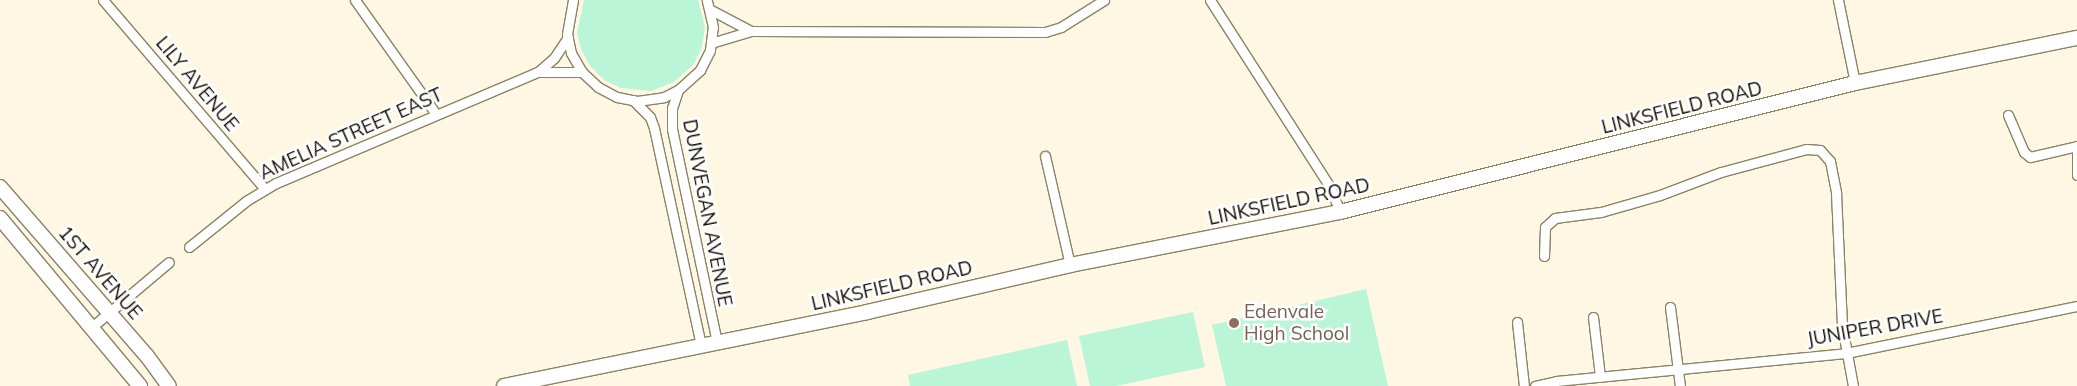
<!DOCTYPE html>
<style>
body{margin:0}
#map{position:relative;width:2077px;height:386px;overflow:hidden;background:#fef7e4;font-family:Mulish,sans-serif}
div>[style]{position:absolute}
.green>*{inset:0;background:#baf5d8}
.roads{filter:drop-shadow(1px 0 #8c8265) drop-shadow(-1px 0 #8c8265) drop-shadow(0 1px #8c8265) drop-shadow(0 -1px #8c8265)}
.street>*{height:9px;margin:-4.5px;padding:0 4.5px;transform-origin:4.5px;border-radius:4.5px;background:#fff}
.secondary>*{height:14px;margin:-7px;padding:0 7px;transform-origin:7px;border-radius:7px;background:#fff}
.dots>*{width:14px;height:14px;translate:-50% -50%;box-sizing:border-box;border:2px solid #fff;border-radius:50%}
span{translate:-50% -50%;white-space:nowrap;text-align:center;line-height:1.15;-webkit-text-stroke:5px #fff;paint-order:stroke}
.street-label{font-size:19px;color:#110d04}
.education-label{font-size:19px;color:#785e54}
.left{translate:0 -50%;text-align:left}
</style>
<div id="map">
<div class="green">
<div style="clip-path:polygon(584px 0,698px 0,705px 27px,702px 47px,694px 64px,674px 82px,651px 91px,621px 88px,604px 80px,590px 66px,581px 49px,577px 33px)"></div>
<div style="clip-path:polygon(1366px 289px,1388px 386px,1226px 386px,1212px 325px)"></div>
<div style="clip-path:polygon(1193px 312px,1205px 367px,1116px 386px,1090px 386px,1079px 336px)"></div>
<div style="clip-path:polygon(1067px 340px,1077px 386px,910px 386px,908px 375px)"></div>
</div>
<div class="roads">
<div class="street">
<div style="left:103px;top:0;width:249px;rotate:49.4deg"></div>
<div style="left:355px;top:0;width:140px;rotate:54.6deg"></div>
<div style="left:573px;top:0;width:35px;rotate:100deg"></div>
<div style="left:567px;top:34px;width:19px;rotate:78deg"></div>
<div style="left:571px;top:53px;width:22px;rotate:60deg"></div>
<div style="left:582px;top:72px;width:22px;rotate:43deg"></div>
<div style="left:598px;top:87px;width:21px;rotate:28deg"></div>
<div style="left:617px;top:97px;width:20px;rotate:11deg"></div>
<div style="left:637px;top:101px;width:27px;rotate:-8deg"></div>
<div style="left:664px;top:97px;width:16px;rotate:-27deg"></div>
<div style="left:678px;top:90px;width:30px;rotate:-42deg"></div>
<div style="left:700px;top:70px;width:22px;rotate:-63deg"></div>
<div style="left:710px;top:50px;width:23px;rotate:-83deg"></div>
<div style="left:713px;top:27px;width:28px;rotate:-103deg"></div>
<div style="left:1210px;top:0;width:222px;rotate:57.3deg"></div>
<div style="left:1330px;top:187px;width:27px;rotate:68deg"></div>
<div style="left:1838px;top:0;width:85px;rotate:78.4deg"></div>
<div style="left:711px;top:10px;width:45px;rotate:27.7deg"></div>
<div style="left:711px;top:43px;width:42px;rotate:-16.7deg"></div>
<div style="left:751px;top:31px;width:294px;rotate:0.2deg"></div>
<div style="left:1045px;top:32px;width:17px;rotate:-17deg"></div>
<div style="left:1061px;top:27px;width:51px;rotate:-32.1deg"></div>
<div style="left:538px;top:72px;width:44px"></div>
<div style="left:678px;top:90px;width:19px;rotate:108deg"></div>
<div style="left:672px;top:108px;width:21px;rotate:90deg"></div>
<div style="left:672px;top:129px;width:219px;rotate:78.1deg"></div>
<div style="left:633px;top:100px;width:24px;rotate:45deg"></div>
<div style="left:650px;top:117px;width:12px;rotate:70deg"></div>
<div style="left:654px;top:128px;width:223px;rotate:77.8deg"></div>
<div style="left:2008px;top:115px;width:40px;rotate:66.6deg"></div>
<div style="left:2024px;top:152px;width:8px;rotate:40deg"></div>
<div style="left:2030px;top:157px;width:48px;rotate:-13.2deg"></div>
<div style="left:2077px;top:146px;width:29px;rotate:90deg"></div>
<div style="left:1045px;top:156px;width:112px;rotate:77.1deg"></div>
<div style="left:189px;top:247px;width:73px;rotate:-38.9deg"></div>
<div style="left:246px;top:201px;width:35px;rotate:-31deg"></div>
<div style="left:276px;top:183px;width:285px;rotate:-23deg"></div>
<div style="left:538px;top:72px;width:21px;rotate:-41deg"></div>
<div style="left:554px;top:58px;width:25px;rotate:-56deg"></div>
<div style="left:1544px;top:256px;width:29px;rotate:-88deg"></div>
<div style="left:1545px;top:227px;width:13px;rotate:-42deg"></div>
<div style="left:1555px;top:218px;width:46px;rotate:-7.4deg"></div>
<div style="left:1601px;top:212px;width:61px;rotate:-16.1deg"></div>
<div style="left:1660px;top:195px;width:65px;rotate:-20.7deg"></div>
<div style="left:1721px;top:172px;width:88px;rotate:-15.1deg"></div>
<div style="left:1806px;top:149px;width:14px;rotate:4deg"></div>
<div style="left:1820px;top:150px;width:15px;rotate:48deg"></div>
<div style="left:1830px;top:161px;width:33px;rotate:79deg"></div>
<div style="left:1836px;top:193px;width:133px;rotate:87.4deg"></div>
<div style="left:1842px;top:326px;width:61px;rotate:79.6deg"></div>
<div style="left:1670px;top:307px;width:80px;rotate:82.8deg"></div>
<div style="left:1593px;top:317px;width:60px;rotate:83.3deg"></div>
<div style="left:1517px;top:322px;width:64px;rotate:83.8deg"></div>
<div style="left:93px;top:326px;width:99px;rotate:-40.1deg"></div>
<div style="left:1535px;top:386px;width:22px;rotate:-13deg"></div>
<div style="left:1556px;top:381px;width:291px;rotate:-5.5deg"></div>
<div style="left:1846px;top:353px;width:236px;rotate:-11.5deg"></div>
</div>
<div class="secondary">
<div style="left:0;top:187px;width:224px;rotate:49deg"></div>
<div style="left:147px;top:356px;width:37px;rotate:54deg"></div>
<div style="left:0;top:218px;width:219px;rotate:50.2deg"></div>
<div style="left:504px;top:386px;width:370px;rotate:-11.5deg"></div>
<div style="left:867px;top:312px;width:208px;rotate:-13deg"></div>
<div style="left:1070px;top:265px;width:275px;rotate:-11.1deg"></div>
<div style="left:1340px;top:212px;width:531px;rotate:-14.06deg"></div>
<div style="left:1855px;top:83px;width:227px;rotate:-11.5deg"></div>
</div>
</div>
<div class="dots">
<div style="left:1234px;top:323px;background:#8d6e63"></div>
</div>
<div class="street-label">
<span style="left:197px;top:84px;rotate:50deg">LILY AVENUE</span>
<span style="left:1682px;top:108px;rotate:-14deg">LINKSFIELD ROAD</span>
<span style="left:351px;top:134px;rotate:-24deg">AMELIA STREET EAST</span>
<span style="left:1289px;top:202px;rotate:-12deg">LINKSFIELD ROAD</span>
<span style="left:707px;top:213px;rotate:79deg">DUNVEGAN AVENUE</span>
<span style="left:100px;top:273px;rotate:49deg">1ST AVENUE</span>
<span style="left:892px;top:286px;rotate:-13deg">LINKSFIELD ROAD</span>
<span style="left:1875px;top:328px;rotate:-10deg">JUNIPER DRIVE</span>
</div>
<div class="education-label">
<span class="left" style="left:1244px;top:323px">Edenvale<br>High School</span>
</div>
</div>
